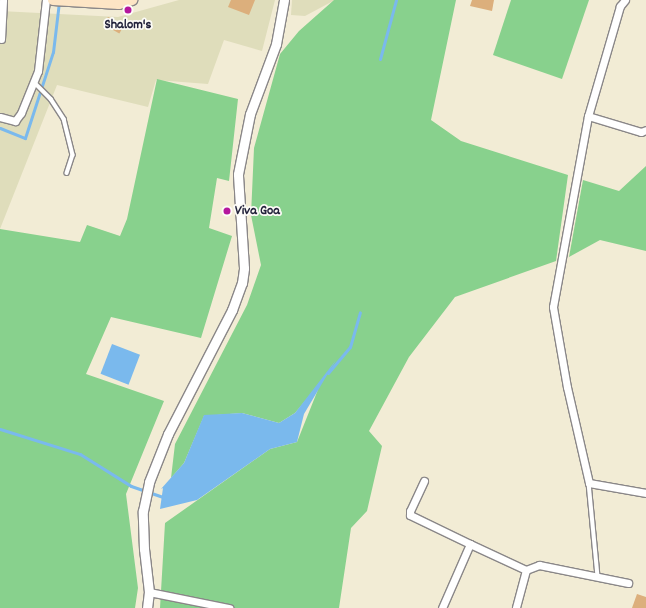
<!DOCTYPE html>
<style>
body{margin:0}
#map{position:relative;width:646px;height:608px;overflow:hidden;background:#f2ecd5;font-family:Dekko,sans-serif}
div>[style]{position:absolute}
.built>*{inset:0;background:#dfddbb}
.green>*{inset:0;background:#88d18d}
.water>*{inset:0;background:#7ab9ed;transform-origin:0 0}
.stream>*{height:3px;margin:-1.5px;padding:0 1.5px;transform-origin:1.5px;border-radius:1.5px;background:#7ab9ed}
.building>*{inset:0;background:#dcaf7c;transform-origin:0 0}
.roads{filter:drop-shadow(1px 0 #8a8788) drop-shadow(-1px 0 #8a8788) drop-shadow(0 1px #8a8788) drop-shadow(0 -1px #8a8788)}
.service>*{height:3.5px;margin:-1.75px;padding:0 1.75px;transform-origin:1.75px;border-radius:1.75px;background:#fff}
.minor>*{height:7px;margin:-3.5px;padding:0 3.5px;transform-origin:3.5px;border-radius:3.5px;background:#fff}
.tertiary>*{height:9px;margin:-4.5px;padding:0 4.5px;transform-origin:4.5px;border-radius:4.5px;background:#fff}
.secondary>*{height:10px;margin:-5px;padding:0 5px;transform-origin:5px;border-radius:5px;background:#fde5c5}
.dots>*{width:11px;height:11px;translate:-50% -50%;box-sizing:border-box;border:2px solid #fdfcf7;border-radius:50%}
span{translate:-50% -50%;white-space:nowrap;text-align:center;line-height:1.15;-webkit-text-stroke:3.5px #fdfcf7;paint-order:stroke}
.poi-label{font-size:14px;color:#22223b;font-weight:700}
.left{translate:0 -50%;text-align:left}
</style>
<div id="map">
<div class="built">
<div style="clip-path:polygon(179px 0,275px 0,262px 51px,224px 40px,208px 84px,156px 80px,148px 107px,57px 85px,0 229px,0 11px,118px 17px)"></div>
<div style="clip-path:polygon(292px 0,335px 0,305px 16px,291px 15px)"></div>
</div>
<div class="green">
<div style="clip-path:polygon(334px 0,456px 0,431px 120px,461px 141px,568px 175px,556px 261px,455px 297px,409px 357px,369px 431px,382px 446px,367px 511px,351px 528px,339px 608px,160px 608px,165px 523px,270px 449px,297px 442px,321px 382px,295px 413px,279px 423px,242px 413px,204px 416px,184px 463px,171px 478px,175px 444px,247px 305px,261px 265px,251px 215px,254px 148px,280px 54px,299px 31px)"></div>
<div style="clip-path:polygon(511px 0,589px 0,562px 79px,493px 55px)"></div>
<div style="clip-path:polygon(157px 79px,238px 99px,229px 181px,217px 178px,209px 228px,232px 236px,201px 338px,111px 317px,86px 374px,164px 401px,126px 494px,138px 588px,135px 608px,0 608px,0 229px,80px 242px,87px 225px,120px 236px,127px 219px)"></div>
<div style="clip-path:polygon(646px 166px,646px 251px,600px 240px,569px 257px,583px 180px,619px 191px)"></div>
</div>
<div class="water">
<div style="left:112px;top:344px;width:30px;height:32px;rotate:21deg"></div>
<div style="clip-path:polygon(336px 360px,304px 414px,297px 442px,270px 449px,197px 500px,160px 509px,163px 488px,161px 489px,184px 463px,204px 415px,242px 413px,279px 423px,295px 413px)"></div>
</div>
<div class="stream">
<div style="left:380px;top:59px;width:61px;rotate:-74.8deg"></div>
<div style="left:0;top:128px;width:27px;rotate:22deg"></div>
<div style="left:25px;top:138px;width:90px;rotate:-72deg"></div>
<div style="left:53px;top:52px;width:50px;rotate:-83.2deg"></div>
<div style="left:328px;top:373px;width:34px;rotate:-50deg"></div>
<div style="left:350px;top:347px;width:36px;rotate:-74deg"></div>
<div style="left:0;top:429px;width:84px;rotate:17.4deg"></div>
<div style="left:80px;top:454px;width:60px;rotate:32.1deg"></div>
<div style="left:131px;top:486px;width:36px;rotate:19deg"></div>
</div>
<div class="building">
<div style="clip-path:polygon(231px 0,255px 0,249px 15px,228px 7px)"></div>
<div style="clip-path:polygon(472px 0,494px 0,492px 11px,470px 6px)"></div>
<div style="left:108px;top:17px;width:18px;height:9px;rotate:29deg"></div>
<div style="clip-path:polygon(637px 594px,646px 597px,646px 608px,632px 608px)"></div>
</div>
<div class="roads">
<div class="service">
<div style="left:34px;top:82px;width:24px;rotate:45deg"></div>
<div style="left:51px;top:99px;width:24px;rotate:57deg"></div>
<div style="left:64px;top:119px;width:37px;rotate:76deg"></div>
<div style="left:73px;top:155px;width:19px;rotate:108deg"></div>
<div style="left:589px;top:483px;width:94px;rotate:84.5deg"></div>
</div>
<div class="minor">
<div style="left:625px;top:0;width:8px;rotate:130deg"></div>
<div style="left:620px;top:6px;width:115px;rotate:106.2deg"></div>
<div style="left:588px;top:116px;width:194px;rotate:100.4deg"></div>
<div style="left:553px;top:307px;width:81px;rotate:80.1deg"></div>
<div style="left:567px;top:387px;width:98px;rotate:77.1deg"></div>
<div style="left:589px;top:483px;width:58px;rotate:10deg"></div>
<div style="left:1px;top:39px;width:39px;rotate:-87deg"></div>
<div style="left:588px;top:116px;width:55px;rotate:16.8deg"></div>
<div style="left:641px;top:132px;width:5px;rotate:-22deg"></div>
<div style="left:0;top:117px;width:16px;rotate:15deg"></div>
<div style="left:15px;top:121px;width:10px;rotate:-53deg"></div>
<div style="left:21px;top:113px;width:45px;rotate:-68deg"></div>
<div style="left:38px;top:71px;width:71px;rotate:-83.6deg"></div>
<div style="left:424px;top:481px;width:33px;rotate:115deg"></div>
<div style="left:410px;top:511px;width:4px;rotate:90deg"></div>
<div style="left:410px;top:515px;width:67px;rotate:25.8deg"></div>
<div style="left:526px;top:570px;width:14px;rotate:-21deg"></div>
<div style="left:539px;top:565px;width:91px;rotate:11.4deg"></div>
<div style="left:149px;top:592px;width:82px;rotate:11.3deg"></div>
<div style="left:442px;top:608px;width:70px;rotate:-66.4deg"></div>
<div style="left:470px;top:544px;width:62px;rotate:24.9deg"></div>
<div style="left:526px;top:570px;width:39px;rotate:105deg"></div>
</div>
<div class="tertiary">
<div style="left:147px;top:608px;width:16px;rotate:-83deg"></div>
<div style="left:149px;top:592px;width:43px;rotate:-96.6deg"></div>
<div style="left:144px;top:549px;width:38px;rotate:-92deg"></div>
<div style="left:143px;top:511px;width:30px;rotate:-78deg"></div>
<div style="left:149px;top:482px;width:52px;rotate:-68.4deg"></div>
<div style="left:168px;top:434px;width:140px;rotate:-62.7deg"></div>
<div style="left:232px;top:310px;width:29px;rotate:-70deg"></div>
<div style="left:242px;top:283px;width:15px;rotate:-82deg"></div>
<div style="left:244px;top:268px;width:94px;rotate:-93.7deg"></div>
<div style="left:238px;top:174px;width:61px;rotate:-78.7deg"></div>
<div style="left:250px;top:114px;width:75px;rotate:-69.6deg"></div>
<div style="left:276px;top:44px;width:45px;rotate:-79.7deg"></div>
</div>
<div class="secondary">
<div style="left:53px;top:0;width:66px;rotate:3.5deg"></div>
<div style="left:119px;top:4px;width:14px;rotate:-17deg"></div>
</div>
</div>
<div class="dots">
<div style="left:128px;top:10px;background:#b5179e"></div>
<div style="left:227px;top:211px;background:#b5179e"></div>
</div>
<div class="poi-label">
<span style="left:128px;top:25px">Shalom's</span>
<span class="left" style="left:235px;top:211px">Viva Goa</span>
</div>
</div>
